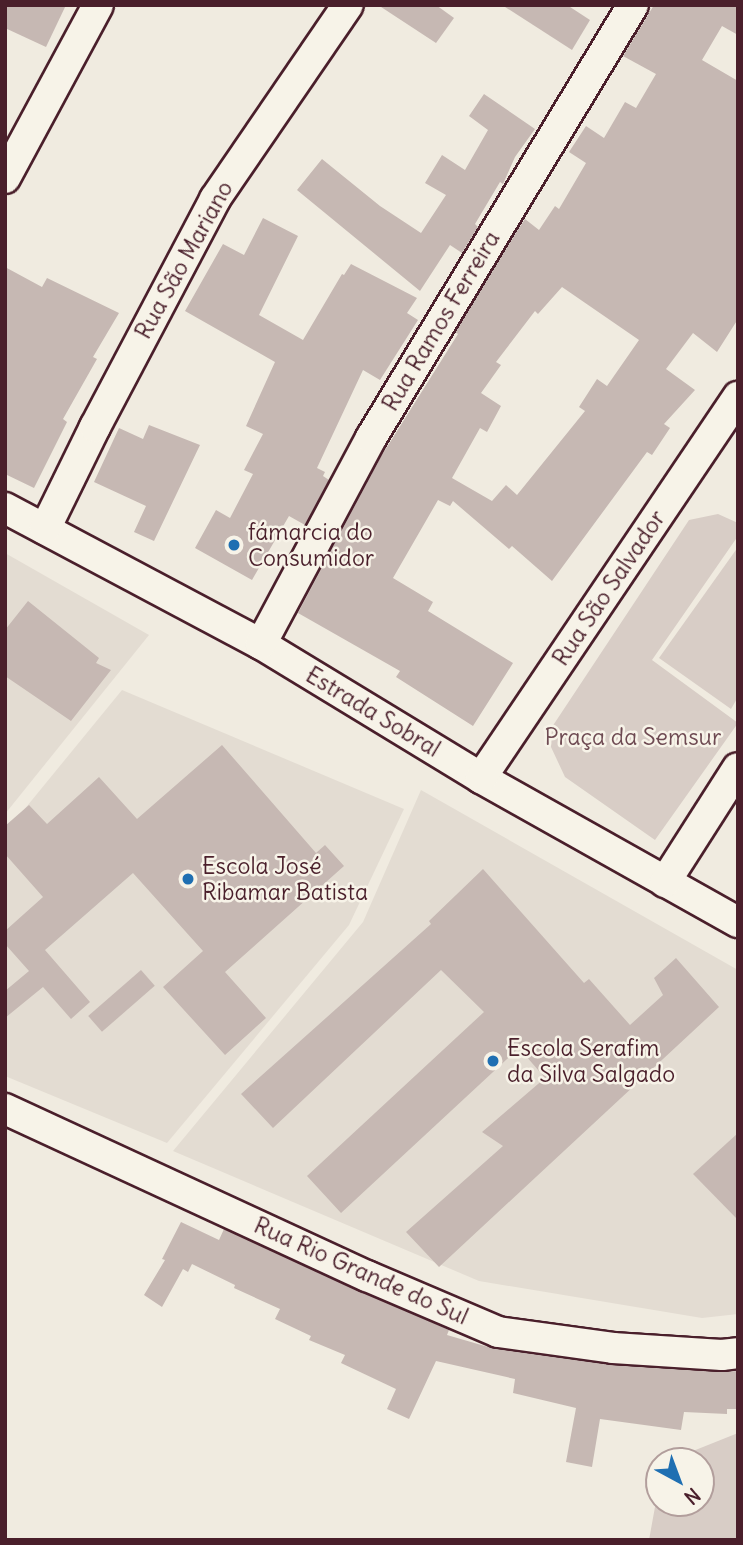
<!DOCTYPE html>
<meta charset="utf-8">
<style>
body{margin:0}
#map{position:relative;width:743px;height:1545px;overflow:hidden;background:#f0ebe0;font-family:Delius,sans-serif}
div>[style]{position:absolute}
.built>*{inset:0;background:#e3dcd2}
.green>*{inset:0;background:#d8cdc6}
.building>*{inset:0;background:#c6b8b3;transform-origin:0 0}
.roads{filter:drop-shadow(2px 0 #4a1f2b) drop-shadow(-2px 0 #4a1f2b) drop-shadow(0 2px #4a1f2b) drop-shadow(0 -2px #4a1f2b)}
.minor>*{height:30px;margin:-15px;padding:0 15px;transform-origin:15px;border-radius:15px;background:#f7f3e8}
.dots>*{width:19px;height:19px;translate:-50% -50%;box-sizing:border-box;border:4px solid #f7f3e8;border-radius:50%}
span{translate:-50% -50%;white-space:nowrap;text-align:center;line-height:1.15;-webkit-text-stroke:5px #f7f3e8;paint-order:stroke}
.street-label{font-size:23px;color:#4a1f2b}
.poi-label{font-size:23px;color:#4a1f2b}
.left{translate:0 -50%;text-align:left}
.park-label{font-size:23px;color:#6e4a52}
.frame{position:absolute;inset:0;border:7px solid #4a1f2b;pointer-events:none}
.north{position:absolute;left:645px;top:1447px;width:70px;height:70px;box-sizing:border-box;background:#f7f3e8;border:2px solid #b29e9c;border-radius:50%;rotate:139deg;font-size:19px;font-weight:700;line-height:28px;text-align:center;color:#4a1f2b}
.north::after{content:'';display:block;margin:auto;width:24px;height:32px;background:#1f6fb2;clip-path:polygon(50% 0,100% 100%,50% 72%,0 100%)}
</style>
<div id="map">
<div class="built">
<div style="clip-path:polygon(5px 553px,149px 635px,5px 814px)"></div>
<div style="clip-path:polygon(122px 690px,404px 809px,349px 925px,167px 1143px,5px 1076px,5px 833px)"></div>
<div style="clip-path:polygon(421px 790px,738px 970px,738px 1314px,702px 1318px,479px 1281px,173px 1151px,363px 922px)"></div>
</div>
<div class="green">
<div style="clip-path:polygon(718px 514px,738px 523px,738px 536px,652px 660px,738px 723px,655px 840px,565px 777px,551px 747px,552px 727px,689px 520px)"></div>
<div style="clip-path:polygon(738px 547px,738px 697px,731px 709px,659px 658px)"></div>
<div style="clip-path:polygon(738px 1433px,738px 1540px,649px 1540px,659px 1485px,659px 1503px,701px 1503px,701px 1461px,668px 1461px)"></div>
</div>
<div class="building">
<div style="clip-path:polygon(5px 5px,66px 5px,46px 47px,5px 28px)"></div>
<div style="clip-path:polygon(378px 5px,436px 5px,454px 18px,436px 43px)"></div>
<div style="clip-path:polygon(502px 5px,567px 5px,590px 20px,572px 50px)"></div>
<div style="clip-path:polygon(evenodd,654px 5px,738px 5px,738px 35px,722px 26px,702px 60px,738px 81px,738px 319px,717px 352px,693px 333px,666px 369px,695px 390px,664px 424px,670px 428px,652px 455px,647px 452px,552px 581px,512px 546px,509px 549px,453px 501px,450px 506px,438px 500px,393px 578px,433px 602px,428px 611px,513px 663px,473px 726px,396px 677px,400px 671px,298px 613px,382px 455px,458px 334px,455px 332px,517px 231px,525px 219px,539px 230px,555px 206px,559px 209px,586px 163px,569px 152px,586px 126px,604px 138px,625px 102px,636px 108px,656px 74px,623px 56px,654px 5px,562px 287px,639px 340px,607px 386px,597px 379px,579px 407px,585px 411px,517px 495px,506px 485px,492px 501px,452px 478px,480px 428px,487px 432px,501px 406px,481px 393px,501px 365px,496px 362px,535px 311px,538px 314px,562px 287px)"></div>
<div style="clip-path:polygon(484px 94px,535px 129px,515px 157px,503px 184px,500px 182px,475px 224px,478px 227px,462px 253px,450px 245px,420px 291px,297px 190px,322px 159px,380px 206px,421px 233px,446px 195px,425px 183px,442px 155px,465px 170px,488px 130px,469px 116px)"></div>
<div style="clip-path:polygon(263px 218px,298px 236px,259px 315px,303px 340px,342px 274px,344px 275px,351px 264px,417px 298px,407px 313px,418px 320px,380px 380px,363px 370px,317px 468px,325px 472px,323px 476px,329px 480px,305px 525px,289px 516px,252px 580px,195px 548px,216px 510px,230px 518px,253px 474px,244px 470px,263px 434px,246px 426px,275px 362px,185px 311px,223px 244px,244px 255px)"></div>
<div style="clip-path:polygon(5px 267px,42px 287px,47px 278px,119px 313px,93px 357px,97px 359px,63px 419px,67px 422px,34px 488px,5px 474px)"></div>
<div style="clip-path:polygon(149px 425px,200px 445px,154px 541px,134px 532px,146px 506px,94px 482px,119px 428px,143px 439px)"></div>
<div style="clip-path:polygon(28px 601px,99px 658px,96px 663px,111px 670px,71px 721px,5px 676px,5px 630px)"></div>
<div style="clip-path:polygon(222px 745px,316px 853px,325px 845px,344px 866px,225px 972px,266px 1018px,225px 1055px,163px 987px,203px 951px,133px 873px,45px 950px,90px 1002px,71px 1019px,43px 987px,5px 1018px,5px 991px,29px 971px,5px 944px,5px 931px,43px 897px,5px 854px,5px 826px,29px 805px,47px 824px,99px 777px,137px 819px)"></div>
<div style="clip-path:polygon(483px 869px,584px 983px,589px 979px,630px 1025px,663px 995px,654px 978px,676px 958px,719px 1007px,439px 1267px,406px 1232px,503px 1146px,482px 1132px,545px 1078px,519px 1048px,341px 1213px,307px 1176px,484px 1012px,441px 970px,273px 1128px,241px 1094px,431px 924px,429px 921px)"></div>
<div style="left:141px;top:970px;width:21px;height:70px;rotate:49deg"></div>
<div style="clip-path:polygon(738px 1133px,738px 1220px,693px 1174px)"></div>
<div style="clip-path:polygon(181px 1222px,219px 1240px,224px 1229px,449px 1330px,447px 1335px,495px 1349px,612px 1365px,721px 1372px,738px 1371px,738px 1409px,727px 1409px,727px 1414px,684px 1412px,681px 1430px,600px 1419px,592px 1467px,566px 1462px,576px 1408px,513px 1393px,515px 1379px,436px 1361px,409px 1419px,387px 1409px,396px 1389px,341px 1363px,345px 1355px,309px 1340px,311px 1336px,275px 1319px,280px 1309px,234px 1288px,235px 1285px,192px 1264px,188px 1272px,183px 1269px,162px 1307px,144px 1295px,165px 1260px,162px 1259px)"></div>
</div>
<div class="roads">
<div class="minor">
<div style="left:5px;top:178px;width:196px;rotate:-61.7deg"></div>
<div style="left:5px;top:508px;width:290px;rotate:28deg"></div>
<div style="left:261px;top:644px;width:258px;rotate:31.3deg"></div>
<div style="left:481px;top:778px;width:295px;rotate:29.3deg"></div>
<div style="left:45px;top:529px;width:114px;rotate:-63.9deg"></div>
<div style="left:95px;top:427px;width:258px;rotate:-62.2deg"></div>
<div style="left:215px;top:199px;width:235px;rotate:-55.6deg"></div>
<div style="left:261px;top:644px;width:234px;rotate:-61.9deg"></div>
<div style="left:371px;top:438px;width:506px;rotate:-58.82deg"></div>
<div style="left:481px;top:778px;width:460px;rotate:-56deg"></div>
<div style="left:665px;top:882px;width:135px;rotate:-57.4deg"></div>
<div style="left:5px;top:1109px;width:399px;rotate:24.8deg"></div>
<div style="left:367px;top:1276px;width:142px;rotate:23.1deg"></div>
<div style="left:498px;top:1332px;width:116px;rotate:7.9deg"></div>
<div style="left:613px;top:1348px;width:109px;rotate:3.7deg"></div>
<div style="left:722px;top:1355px;width:16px;rotate:-7deg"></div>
</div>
</div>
<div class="dots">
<div style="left:234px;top:545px;background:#1f6fb2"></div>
<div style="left:188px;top:879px;background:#1f6fb2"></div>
<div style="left:493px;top:1061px;background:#1f6fb2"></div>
</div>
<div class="street-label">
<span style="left:184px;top:260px;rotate:-61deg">Rua São Mariano</span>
<span style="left:441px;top:321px;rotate:-59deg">Rua Ramos Ferreira</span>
<span style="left:609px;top:588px;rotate:-56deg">Rua São Salvador</span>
<span style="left:373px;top:712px;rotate:31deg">Estrada Sobral</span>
<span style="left:361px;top:1271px;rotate:24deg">Rua Rio Grande do Sul</span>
</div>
<div class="poi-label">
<span class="left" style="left:248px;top:545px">fámarcia do<br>Consumidor</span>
<span class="left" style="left:202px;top:879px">Escola José<br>Ribamar Batista</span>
<span class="left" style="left:507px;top:1061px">Escola Serafim<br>da Silva Salgado</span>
</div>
<div class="park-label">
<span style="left:633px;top:737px">Praça da Semsur</span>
</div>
<div class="frame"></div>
<div class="north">N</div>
</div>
